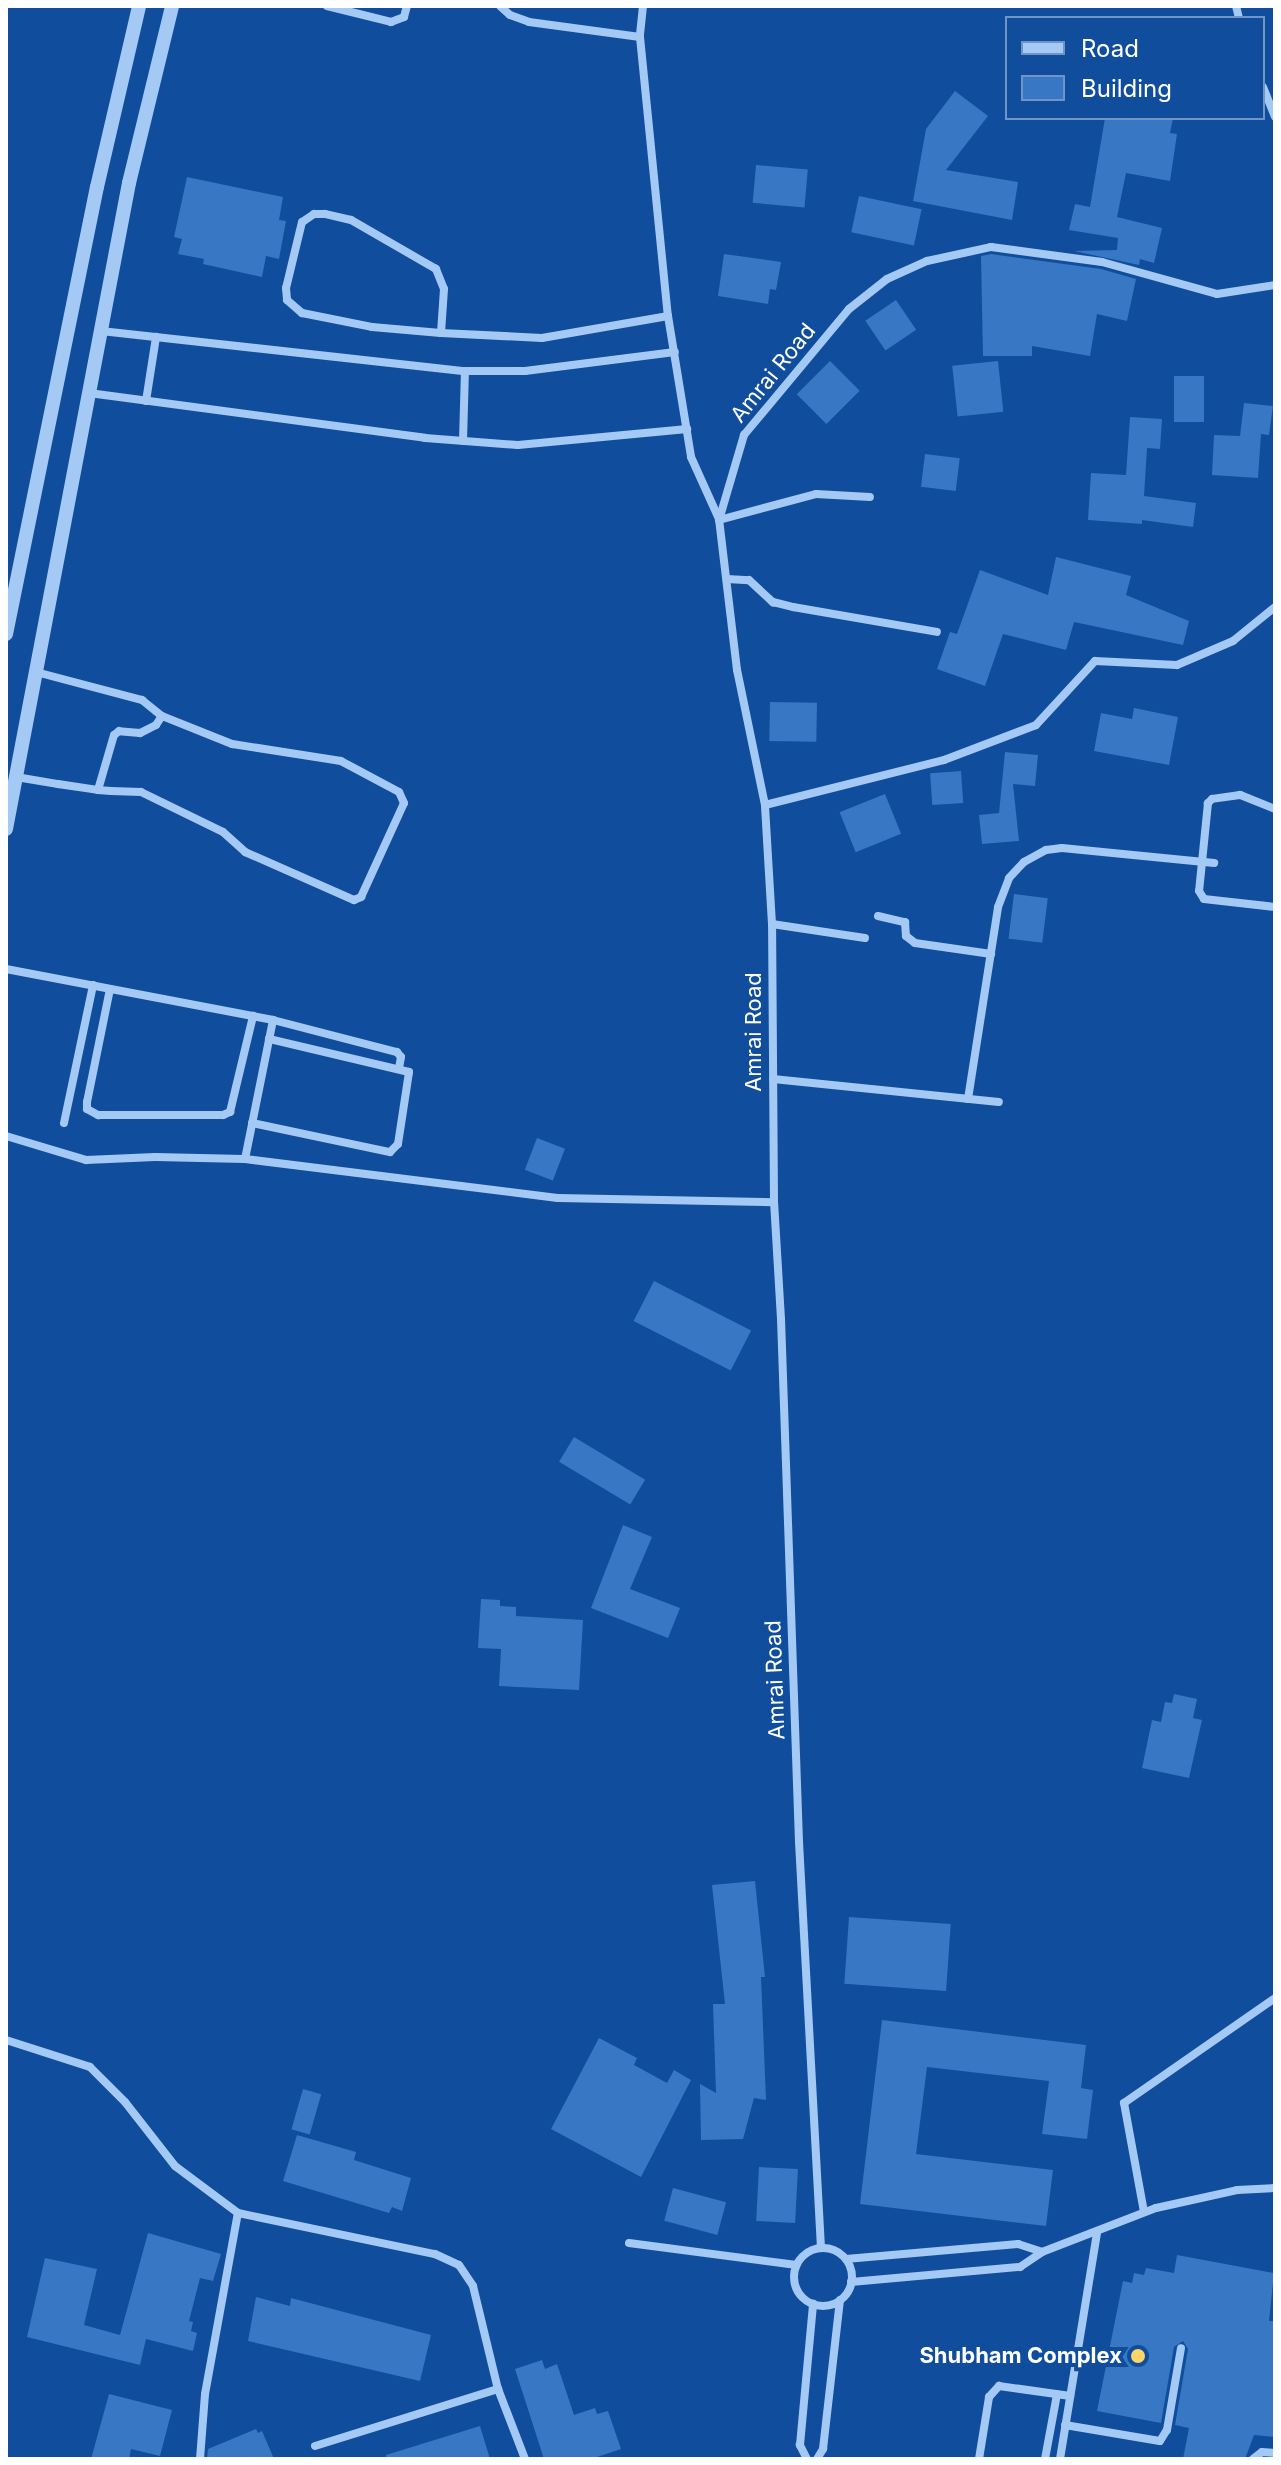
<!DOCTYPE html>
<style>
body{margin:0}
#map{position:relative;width:1281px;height:2465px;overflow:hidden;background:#104d9d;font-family:Inter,sans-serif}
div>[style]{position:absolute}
.building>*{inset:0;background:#3877c4;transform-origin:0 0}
.minor>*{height:8px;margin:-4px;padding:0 4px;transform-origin:4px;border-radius:4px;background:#a4c9f5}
.minor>.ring{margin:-4px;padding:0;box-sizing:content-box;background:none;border:8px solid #a4c9f5;border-radius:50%}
.tertiary>*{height:14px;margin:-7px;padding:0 7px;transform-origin:7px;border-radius:7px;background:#a4c9f5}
.dots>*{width:22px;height:22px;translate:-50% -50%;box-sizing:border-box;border:4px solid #104d9d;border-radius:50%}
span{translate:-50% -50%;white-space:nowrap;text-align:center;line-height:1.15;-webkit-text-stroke:8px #104d9d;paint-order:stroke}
.street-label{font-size:22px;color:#fff}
.poi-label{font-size:22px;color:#fff;font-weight:700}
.right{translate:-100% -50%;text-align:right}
.frame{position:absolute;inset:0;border:8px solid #fff;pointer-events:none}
.legend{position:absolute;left:1005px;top:16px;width:260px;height:104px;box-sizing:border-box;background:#104d9d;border:2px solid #7094c4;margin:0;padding:10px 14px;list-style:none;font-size:24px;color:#fff}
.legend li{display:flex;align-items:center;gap:16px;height:40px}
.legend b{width:40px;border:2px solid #7094c4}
</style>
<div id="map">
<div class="building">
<div style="clip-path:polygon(955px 91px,988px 116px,946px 170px,1018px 182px,1012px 220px,913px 201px,926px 129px)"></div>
<div style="clip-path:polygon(1105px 118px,1173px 118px,1170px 133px,1177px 134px,1170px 181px,1126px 173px,1117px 217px,1162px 228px,1154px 263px,1140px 259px,1139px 265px,1074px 251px,1117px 250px,1118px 238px,1069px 230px,1075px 204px,1090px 207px)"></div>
<div style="left:756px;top:165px;width:52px;height:38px;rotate:5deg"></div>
<div style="clip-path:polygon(187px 177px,283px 197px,279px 220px,286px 221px,279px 259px,266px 256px,262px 277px,203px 264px,204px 259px,178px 254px,182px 239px,174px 237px)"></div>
<div style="left:859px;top:196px;width:64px;height:37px;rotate:12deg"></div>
<div style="clip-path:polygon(724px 254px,781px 262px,776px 290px,770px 289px,768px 304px,718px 296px)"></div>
<div style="clip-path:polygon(991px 254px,1101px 269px,1136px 279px,1127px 321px,1097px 314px,1090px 356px,1032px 346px,1032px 356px,983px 356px,981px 256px)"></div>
<div style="left:896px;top:300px;width:36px;height:37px;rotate:56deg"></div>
<div style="left:830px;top:361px;width:42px;height:47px;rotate:45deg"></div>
<div style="left:998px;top:361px;width:51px;height:46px;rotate:84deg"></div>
<div style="left:1174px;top:376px;width:30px;height:46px"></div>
<div style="clip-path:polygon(1244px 403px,1273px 406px,1269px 435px,1261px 434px,1258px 478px,1212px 475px,1214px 435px,1240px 436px)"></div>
<div style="clip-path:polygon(1130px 417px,1162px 419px,1160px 449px,1147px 448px,1144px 496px,1196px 503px,1193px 527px,1142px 520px,1142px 524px,1088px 520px,1091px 473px,1126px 475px)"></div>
<div style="left:925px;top:454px;width:35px;height:33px;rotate:7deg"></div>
<div style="clip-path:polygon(1056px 557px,1131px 576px,1126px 595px,1189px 621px,1183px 645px,1074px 622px,1066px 650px,1003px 634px,985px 686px,937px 669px,950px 632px,957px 634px,980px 570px,1048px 595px)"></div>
<div style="left:770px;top:702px;width:47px;height:39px;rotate:1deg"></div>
<div style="clip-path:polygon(1134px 708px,1178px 717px,1169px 765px,1094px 751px,1101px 713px,1132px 719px)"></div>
<div style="clip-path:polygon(1005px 752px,1038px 755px,1035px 786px,1013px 784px,1019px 841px,982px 844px,979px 815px,999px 813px)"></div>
<div style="left:961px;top:771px;width:32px;height:31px;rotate:86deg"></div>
<div style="left:885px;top:794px;width:43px;height:49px;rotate:68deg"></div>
<div style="left:1014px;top:894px;width:34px;height:45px;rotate:7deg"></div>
<div style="left:537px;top:1138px;width:30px;height:34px;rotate:21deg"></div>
<div style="left:654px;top:1281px;width:109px;height:45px;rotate:27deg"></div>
<div style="left:574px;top:1437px;width:83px;height:29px;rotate:31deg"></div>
<div style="clip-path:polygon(623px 1525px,652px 1537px,630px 1589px,680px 1608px,668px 1638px,591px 1608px)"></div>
<div style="clip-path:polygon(481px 1599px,500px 1600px,500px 1606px,516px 1607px,516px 1616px,583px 1620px,579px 1690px,499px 1686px,501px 1649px,478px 1648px)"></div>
<div style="clip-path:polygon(1174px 1694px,1197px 1699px,1193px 1718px,1202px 1720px,1189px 1778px,1142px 1768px,1152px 1720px,1161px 1722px,1165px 1702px,1172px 1703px)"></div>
<div style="clip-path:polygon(755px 1881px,765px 1977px,761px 1977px,766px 2100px,754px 2098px,743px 2139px,701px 2140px,700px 2084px,716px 2093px,713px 2004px,725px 2004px,712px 1885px)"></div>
<div style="left:849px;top:1917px;width:102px;height:67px;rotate:4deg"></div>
<div style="clip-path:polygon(882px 2020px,1086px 2045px,1081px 2088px,1093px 2090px,1087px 2139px,1042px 2134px,1049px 2081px,927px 2067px,916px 2154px,1053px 2170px,1046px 2226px,860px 2204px)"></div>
<div style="clip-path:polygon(599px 2038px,637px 2058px,634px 2065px,667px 2083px,674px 2070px,691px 2080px,641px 2177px,551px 2129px)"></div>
<div style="left:303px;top:2089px;width:19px;height:42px;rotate:16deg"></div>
<div style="clip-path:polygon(297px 2135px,356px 2152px,354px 2160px,411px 2178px,402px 2211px,392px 2207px,389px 2213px,283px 2181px)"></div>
<div style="left:759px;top:2167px;width:39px;height:54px;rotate:3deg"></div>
<div style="left:673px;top:2188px;width:55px;height:34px;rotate:15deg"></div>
<div style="clip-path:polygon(148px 2233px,221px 2254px,213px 2281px,200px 2278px,189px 2321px,193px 2322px,191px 2331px,197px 2333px,193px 2351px,146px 2339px,140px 2365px,27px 2337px,45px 2258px,97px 2269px,84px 2325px,120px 2335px)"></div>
<div style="clip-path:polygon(1177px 2255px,1274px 2273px,1269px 2321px,1275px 2321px,1275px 2437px,1254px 2435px,1245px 2459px,1183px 2459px,1189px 2428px,1175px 2425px,1188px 2349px,1183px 2341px,1174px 2347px,1161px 2423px,1097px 2411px,1123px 2281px,1132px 2283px,1134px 2273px,1144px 2275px,1146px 2268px,1174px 2273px)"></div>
<div style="clip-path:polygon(256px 2297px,290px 2306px,291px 2298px,431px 2335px,420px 2381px,248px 2341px)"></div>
<div style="clip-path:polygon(542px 2360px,545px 2369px,557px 2364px,574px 2415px,595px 2408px,597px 2414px,608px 2411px,621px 2449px,591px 2459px,544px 2459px,515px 2369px)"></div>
<div style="clip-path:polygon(109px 2394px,172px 2410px,160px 2456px,131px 2449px,129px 2459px,91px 2459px)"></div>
<div style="clip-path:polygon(480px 2426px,490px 2459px,387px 2459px,386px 2455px)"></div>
<div style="clip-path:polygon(256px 2429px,258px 2433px,262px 2431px,274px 2459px,207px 2459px,208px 2449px)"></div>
</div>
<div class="minor">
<div style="left:327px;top:6px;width:66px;rotate:14deg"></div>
<div style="left:391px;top:22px;width:14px;rotate:-21deg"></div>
<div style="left:404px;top:17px;width:11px;rotate:-75deg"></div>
<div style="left:500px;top:6px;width:13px;rotate:42deg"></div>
<div style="left:510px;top:15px;width:20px;rotate:20deg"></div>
<div style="left:529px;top:22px;width:112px;rotate:7.7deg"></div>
<div style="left:643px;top:6px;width:31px;rotate:96deg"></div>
<div style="left:640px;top:37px;width:280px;rotate:84.3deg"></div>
<div style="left:668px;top:316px;width:143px;rotate:80.7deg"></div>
<div style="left:691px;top:457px;width:68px;rotate:65.7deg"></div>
<div style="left:1236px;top:6px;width:12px;rotate:76deg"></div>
<div style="left:1263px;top:87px;width:32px;rotate:68deg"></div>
<div style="left:101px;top:331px;width:366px;rotate:6.3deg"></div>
<div style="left:465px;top:371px;width:60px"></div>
<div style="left:525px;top:371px;width:151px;rotate:-7.2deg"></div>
<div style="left:441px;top:333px;width:44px;rotate:-86.1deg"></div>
<div style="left:444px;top:289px;width:22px;rotate:-112deg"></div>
<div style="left:436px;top:269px;width:98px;rotate:-150deg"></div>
<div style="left:351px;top:220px;width:27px;rotate:-167deg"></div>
<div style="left:325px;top:214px;width:11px;rotate:180deg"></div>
<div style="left:314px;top:214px;width:14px;rotate:146deg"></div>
<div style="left:302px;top:222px;width:68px;rotate:103.6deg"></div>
<div style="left:286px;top:288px;width:12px;rotate:85deg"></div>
<div style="left:287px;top:300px;width:20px;rotate:41deg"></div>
<div style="left:302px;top:313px;width:71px;rotate:11.3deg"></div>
<div style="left:372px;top:327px;width:69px;rotate:5deg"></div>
<div style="left:441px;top:333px;width:101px;rotate:2.8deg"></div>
<div style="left:542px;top:338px;width:128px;rotate:-9.9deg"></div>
<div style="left:89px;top:393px;width:339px;rotate:7.6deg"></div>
<div style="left:425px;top:438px;width:93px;rotate:4.3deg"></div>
<div style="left:518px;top:445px;width:170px;rotate:-5.4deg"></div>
<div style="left:146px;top:401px;width:65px;rotate:-81.1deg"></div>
<div style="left:463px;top:441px;width:70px;rotate:-88.4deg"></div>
<div style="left:719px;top:520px;width:100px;rotate:-15deg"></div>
<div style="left:816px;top:494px;width:54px;rotate:3.2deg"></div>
<div style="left:727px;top:579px;width:22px;rotate:3deg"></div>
<div style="left:749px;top:580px;width:33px;rotate:43deg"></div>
<div style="left:773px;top:602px;width:21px;rotate:14deg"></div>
<div style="left:793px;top:607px;width:146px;rotate:9.8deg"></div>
<div style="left:36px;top:672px;width:110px;rotate:14.8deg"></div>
<div style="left:142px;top:700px;width:26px;rotate:39deg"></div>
<div style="left:16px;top:777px;width:43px;rotate:9.5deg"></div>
<div style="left:58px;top:784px;width:40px;rotate:8.5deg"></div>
<div style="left:98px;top:790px;width:13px;rotate:4deg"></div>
<div style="left:111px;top:791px;width:30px;rotate:2deg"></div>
<div style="left:141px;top:792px;width:91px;rotate:26deg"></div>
<div style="left:223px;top:832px;width:30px;rotate:42deg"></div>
<div style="left:245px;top:852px;width:119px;rotate:23.8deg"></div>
<div style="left:354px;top:900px;width:8px;rotate:-23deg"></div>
<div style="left:361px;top:897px;width:103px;rotate:-65.4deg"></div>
<div style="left:404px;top:803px;width:12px;rotate:-114deg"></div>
<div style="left:399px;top:792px;width:66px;rotate:-151.9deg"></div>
<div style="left:341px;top:761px;width:110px;rotate:-171.1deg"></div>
<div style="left:232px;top:744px;width:75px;rotate:-158.2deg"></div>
<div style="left:162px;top:716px;width:11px;rotate:124deg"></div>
<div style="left:156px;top:725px;width:18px;rotate:153deg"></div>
<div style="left:140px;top:733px;width:21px;rotate:-175deg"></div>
<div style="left:119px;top:731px;width:6px;rotate:141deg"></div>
<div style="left:114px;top:735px;width:57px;rotate:106.2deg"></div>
<div style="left:765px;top:805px;width:185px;rotate:-14.1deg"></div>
<div style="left:944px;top:760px;width:98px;rotate:-20.8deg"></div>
<div style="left:1036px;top:725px;width:87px;rotate:-47.3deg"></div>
<div style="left:1095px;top:661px;width:82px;rotate:2.8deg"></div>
<div style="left:1177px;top:665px;width:61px;rotate:-23.2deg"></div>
<div style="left:1233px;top:641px;width:54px;rotate:-39deg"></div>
<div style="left:1275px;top:809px;width:38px;rotate:-158deg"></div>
<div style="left:1240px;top:795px;width:28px;rotate:172deg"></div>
<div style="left:1212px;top:799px;width:6px;rotate:135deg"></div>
<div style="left:1208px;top:803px;width:88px;rotate:95.8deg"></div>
<div style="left:1199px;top:891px;width:9px;rotate:58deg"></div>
<div style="left:1204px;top:899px;width:71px;rotate:6.4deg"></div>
<div style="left:878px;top:916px;width:28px;rotate:13deg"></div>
<div style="left:905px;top:922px;width:14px;rotate:86deg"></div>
<div style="left:906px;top:936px;width:11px;rotate:38deg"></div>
<div style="left:915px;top:943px;width:77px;rotate:8.2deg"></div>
<div style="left:772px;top:924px;width:94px;rotate:8.6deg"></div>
<div style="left:6px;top:969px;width:272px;rotate:10.8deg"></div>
<div style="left:273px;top:1020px;width:128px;rotate:14.5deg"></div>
<div style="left:397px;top:1052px;width:6px;rotate:51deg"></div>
<div style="left:401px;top:1057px;width:11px;rotate:100deg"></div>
<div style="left:110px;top:989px;width:115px;rotate:101.5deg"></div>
<div style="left:87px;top:1102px;width:7px;rotate:90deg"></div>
<div style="left:87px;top:1109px;width:13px;rotate:29deg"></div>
<div style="left:98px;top:1115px;width:125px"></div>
<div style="left:223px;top:1115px;width:8px;rotate:-23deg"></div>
<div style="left:230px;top:1112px;width:99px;rotate:-76.5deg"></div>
<div style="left:773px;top:1079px;width:227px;rotate:5.8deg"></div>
<div style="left:968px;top:1099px;width:194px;rotate:-81.1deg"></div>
<div style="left:998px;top:907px;width:31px;rotate:-69deg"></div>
<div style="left:1009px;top:878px;width:22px;rotate:-47deg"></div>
<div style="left:1024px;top:862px;width:25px;rotate:-29deg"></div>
<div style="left:1046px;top:850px;width:16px;rotate:-7deg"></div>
<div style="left:1062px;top:848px;width:153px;rotate:5.6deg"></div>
<div style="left:64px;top:1123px;width:141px;rotate:-78.1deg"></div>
<div style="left:252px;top:1123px;width:141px;rotate:11.9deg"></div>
<div style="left:390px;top:1152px;width:11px;rotate:-45deg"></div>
<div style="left:398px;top:1144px;width:73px;rotate:-81.3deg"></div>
<div style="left:409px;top:1072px;width:144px;rotate:-166.7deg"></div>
<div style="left:6px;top:1136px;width:84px;rotate:16.7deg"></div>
<div style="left:86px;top:1160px;width:69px;rotate:-2.5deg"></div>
<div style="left:155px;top:1157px;width:90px;rotate:1.3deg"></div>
<div style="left:245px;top:1159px;width:315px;rotate:7.1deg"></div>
<div style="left:558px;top:1198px;width:216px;rotate:1.1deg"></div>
<div style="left:245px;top:1159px;width:142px;rotate:-78.6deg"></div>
<div style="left:6px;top:2040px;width:88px;rotate:17.8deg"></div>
<div style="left:90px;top:2067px;width:49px;rotate:45deg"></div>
<div style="left:125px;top:2102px;width:81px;rotate:52deg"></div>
<div style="left:175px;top:2166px;width:79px;rotate:36.7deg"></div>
<div style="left:238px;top:2213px;width:201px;rotate:11.8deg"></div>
<div style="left:435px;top:2254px;width:26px;rotate:25deg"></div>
<div style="left:459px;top:2265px;width:25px;rotate:56deg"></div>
<div style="left:473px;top:2286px;width:106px;rotate:76.4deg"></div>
<div style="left:498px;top:2389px;width:75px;rotate:68.9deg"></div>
<div style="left:1144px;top:2212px;width:111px;rotate:-100.4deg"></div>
<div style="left:1124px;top:2103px;width:184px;rotate:-34.8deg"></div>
<div style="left:629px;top:2243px;width:169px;rotate:7.5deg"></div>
<div style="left:821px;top:2248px;width:407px;rotate:-93.1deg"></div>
<div style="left:799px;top:1842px;width:523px;rotate:-91.97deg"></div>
<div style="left:781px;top:1319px;width:117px;rotate:-93.4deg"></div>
<div style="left:774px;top:1202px;width:278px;rotate:-90.4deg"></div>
<div style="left:772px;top:924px;width:119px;rotate:-93.4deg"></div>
<div style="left:765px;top:805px;width:138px;rotate:-101.7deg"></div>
<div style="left:737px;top:670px;width:151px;rotate:-96.8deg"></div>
<div style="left:719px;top:520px;width:89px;rotate:-73.6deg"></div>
<div style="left:744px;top:435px;width:164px;rotate:-50.2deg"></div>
<div style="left:849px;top:309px;width:48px;rotate:-38.3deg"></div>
<div style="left:887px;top:279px;width:44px;rotate:-24.2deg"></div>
<div style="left:927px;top:261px;width:66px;rotate:-12.3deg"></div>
<div style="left:991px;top:247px;width:112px;rotate:7.7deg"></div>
<div style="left:1102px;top:262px;width:119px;rotate:15.5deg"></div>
<div style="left:1217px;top:294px;width:59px;rotate:-8.8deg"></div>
<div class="ring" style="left:794px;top:2248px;width:50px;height:50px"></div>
<div style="left:846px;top:2259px;width:173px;rotate:-5deg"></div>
<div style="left:1018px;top:2244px;width:25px;rotate:18deg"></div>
<div style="left:851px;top:2282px;width:170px;rotate:-5.1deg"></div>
<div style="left:1020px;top:2267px;width:27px;rotate:-34deg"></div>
<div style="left:1042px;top:2252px;width:122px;rotate:-21.1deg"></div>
<div style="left:1156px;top:2208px;width:83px;rotate:-12.5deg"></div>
<div style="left:1237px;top:2190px;width:38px;rotate:-3deg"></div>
<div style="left:1065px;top:2425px;width:96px;rotate:9.6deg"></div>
<div style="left:1160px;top:2441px;width:13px;rotate:-58deg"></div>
<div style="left:1167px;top:2430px;width:83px;rotate:-80.3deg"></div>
<div style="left:315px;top:2446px;width:192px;rotate:-17.3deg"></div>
<div style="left:200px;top:2459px;width:65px;rotate:-85.6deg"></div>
<div style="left:205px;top:2394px;width:184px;rotate:-79.7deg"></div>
<div style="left:807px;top:2459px;width:16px;rotate:-117deg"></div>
<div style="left:800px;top:2445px;width:142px;rotate:-84.7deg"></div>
<div style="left:817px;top:2459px;width:12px;rotate:-59deg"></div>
<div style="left:823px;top:2449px;width:150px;rotate:-83.5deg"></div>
<div style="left:979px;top:2459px;width:63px;rotate:-80.8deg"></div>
<div style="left:989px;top:2397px;width:15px;rotate:-48deg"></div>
<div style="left:999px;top:2386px;width:72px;rotate:8deg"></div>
<div style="left:1045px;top:2459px;width:66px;rotate:-79.5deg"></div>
<div style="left:1060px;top:2459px;width:229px;rotate:-80.7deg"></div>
<div style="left:1253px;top:2459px;width:11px;rotate:-38deg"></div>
<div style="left:1262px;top:2452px;width:13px;rotate:4deg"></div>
</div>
<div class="tertiary">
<div style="left:6px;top:634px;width:456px;rotate:-78.5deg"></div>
<div style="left:97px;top:187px;width:186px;rotate:-76.9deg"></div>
<div style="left:6px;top:829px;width:658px;rotate:-79.22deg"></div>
<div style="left:129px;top:183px;width:182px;rotate:-76.3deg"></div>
</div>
<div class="dots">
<div style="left:1138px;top:2356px;background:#ffd468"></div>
</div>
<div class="street-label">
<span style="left:773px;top:373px;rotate:-51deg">Amrai Road</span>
<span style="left:754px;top:1032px;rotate:-90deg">Amrai Road</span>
<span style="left:775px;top:1680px;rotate:-92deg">Amrai Road</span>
</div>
<div class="poi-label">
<span class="right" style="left:1122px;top:2356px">Shubham Complex</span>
</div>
<div class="frame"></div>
<ul class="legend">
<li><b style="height:10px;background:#a4c9f5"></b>Road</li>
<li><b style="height:22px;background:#3877c4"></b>Building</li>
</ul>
</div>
